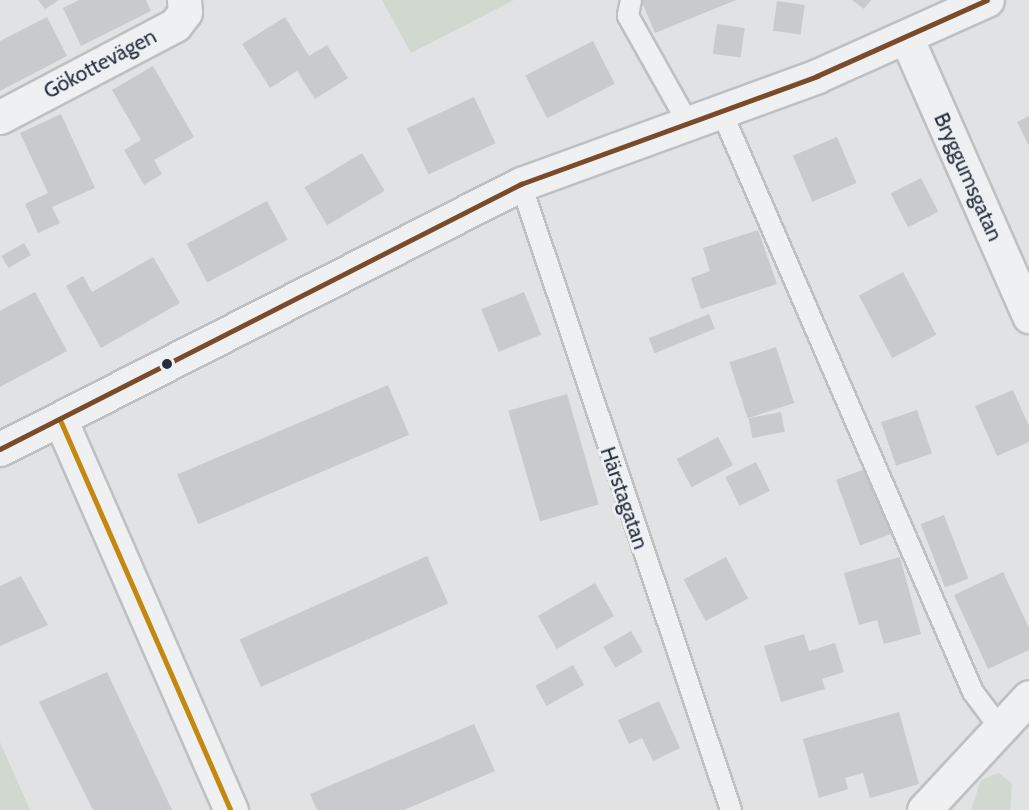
<!DOCTYPE html>
<meta charset="utf-8">
<style>
body{margin:0}
#map{position:relative;width:1029px;height:810px;overflow:hidden;background:#e0e2e4;font-family:Cabin,sans-serif}
div>[style]{position:absolute}
.green>*{inset:0;background:#d0d8d0}
.building>*{inset:0;background:#c8cacd;transform-origin:0 0}
.roads{filter:drop-shadow(2px 0 #bec0c2) drop-shadow(-2px 0 #bec0c2) drop-shadow(0 2px #bec0c2) drop-shadow(0 -2px #bec0c2)}
.service>*{height:20px;margin:-10px;padding:0 10px;transform-origin:10px;border-radius:10px;background:#eff0f1}
.minor>*{height:33px;margin:-16.5px;padding:0 16.5px;transform-origin:16.5px;border-radius:16.5px;background:#eff0f1}
.bus-1>*{height:4.5px;margin:-2.25px;padding:0 2.25px;transform-origin:2.25px;border-radius:2.25px;background:#c3880f}
.bus-2>*{height:4.5px;margin:-2.25px;padding:0 2.25px;transform-origin:2.25px;border-radius:2.25px;background:#7a4b2a}
.dots>*{width:16px;height:16px;translate:-50% -50%;box-sizing:border-box;border:3px solid #edf0f4;border-radius:50%}
span{translate:-50% -50%;white-space:nowrap;text-align:center;line-height:1.15;-webkit-text-stroke:6px #edf0f4;paint-order:stroke}
.street-label{font-size:21px;color:#282f3c}
</style>
<div id="map">
<div class="green">
<div style="clip-path:polygon(382px 0,514px 0,411px 53px)"></div>
<div style="clip-path:polygon(0 742px,30px 810px,0 810px)"></div>
<div style="clip-path:polygon(999px 773px,1012px 784px,1010px 810px,971px 810px,981px 780px)"></div>
</div>
<div class="building">
<div style="clip-path:polygon(38px 0,59px 0,45px 9px)"></div>
<div style="clip-path:polygon(79px 0,146px 0,151px 11px,81px 46px,63px 8px)"></div>
<div style="clip-path:polygon(641px 0,736px 0,655px 33px)"></div>
<div style="clip-path:polygon(852px 0,871px 0,864px 9px)"></div>
<div style="left:777px;top:1px;width:28px;height:30px;rotate:8deg"></div>
<div style="clip-path:polygon(47px 17px,67px 56px,0 91px,0 41px)"></div>
<div style="clip-path:polygon(285px 17px,309px 56px,327px 45px,348px 78px,315px 99px,297px 71px,270px 88px,242px 44px)"></div>
<div style="left:717px;top:24px;width:28px;height:30px;rotate:8deg"></div>
<div style="left:593px;top:41px;width:48px;height:76px;rotate:63deg"></div>
<div style="clip-path:polygon(153px 66px,194px 137px,154px 160px,162px 174px,144px 185px,124px 150px,141px 140px,112px 90px)"></div>
<div style="left:474px;top:97px;width:51px;height:74px;rotate:65deg"></div>
<div style="clip-path:polygon(61px 114px,95px 188px,52px 207px,60px 223px,38px 233px,25px 204px,48px 193px,20px 133px)"></div>
<div style="clip-path:polygon(1029px 116px,1029px 146px,1017px 122px)"></div>
<div style="left:837px;top:137px;width:50px;height:48px;rotate:67deg"></div>
<div style="left:362px;top:153px;width:44px;height:67px;rotate:59deg"></div>
<div style="left:921px;top:178px;width:38px;height:34px;rotate:63deg"></div>
<div style="left:267px;top:201px;width:44px;height:91px;rotate:62deg"></div>
<div style="clip-path:polygon(758px 230px,777px 284px,701px 309px,691px 278px,710px 271px,703px 248px)"></div>
<div style="left:24px;top:243px;width:14px;height:26px;rotate:60deg"></div>
<div style="clip-path:polygon(153px 257px,180px 303px,101px 348px,66px 286px,83px 276px,92px 292px)"></div>
<div style="left:903px;top:272px;width:71px;height:50px;rotate:62deg"></div>
<div style="clip-path:polygon(35px 292px,67px 351px,0 387px,0 311px)"></div>
<div style="left:524px;top:292px;width:46px;height:46px;rotate:68deg"></div>
<div style="left:709px;top:314px;width:16px;height:65px;rotate:68deg"></div>
<div style="left:776px;top:347px;width:59px;height:49px;rotate:72deg"></div>
<div style="left:388px;top:385px;width:54px;height:229px;rotate:67deg"></div>
<div style="clip-path:polygon(1013px 390px,1029px 426px,1029px 442px,997px 456px,975px 406px)"></div>
<div style="left:567px;top:394px;width:115px;height:61px;rotate:74deg"></div>
<div style="left:917px;top:410px;width:46px;height:38px;rotate:71deg"></div>
<div style="left:781px;top:412px;width:20px;height:33px;rotate:79deg"></div>
<div style="left:718px;top:437px;width:32px;height:47px;rotate:62deg"></div>
<div style="left:756px;top:462px;width:32px;height:34px;rotate:64deg"></div>
<div style="left:868px;top:468px;width:70px;height:34px;rotate:70deg"></div>
<div style="left:944px;top:515px;width:68px;height:25px;rotate:69deg"></div>
<div style="left:427px;top:556px;width:52px;height:205px;rotate:66deg"></div>
<div style="left:726px;top:557px;width:47px;height:48px;rotate:62deg"></div>
<div style="clip-path:polygon(900px 557px,921px 634px,884px 644px,877px 620px,859px 625px,844px 573px)"></div>
<div style="clip-path:polygon(1003px 572px,1029px 628px,1029px 650px,988px 669px,954px 595px)"></div>
<div style="clip-path:polygon(21px 576px,48px 625px,0 646px,0 586px)"></div>
<div style="left:595px;top:583px;width:38px;height:66px;rotate:60deg"></div>
<div style="left:631px;top:631px;width:24px;height:32px;rotate:60deg"></div>
<div style="clip-path:polygon(804px 634px,809px 651px,835px 643px,844px 672px,822px 679px,825px 689px,781px 702px,764px 646px)"></div>
<div style="left:573px;top:665px;width:23px;height:43px;rotate:61deg"></div>
<div style="clip-path:polygon(107px 672px,172px 810px,93px 810px,39px 702px)"></div>
<div style="clip-path:polygon(659px 701px,680px 748px,653px 761px,642px 738px,629px 744px,618px 720px)"></div>
<div style="clip-path:polygon(899px 712px,919px 784px,870px 798px,863px 773px,845px 778px,848px 789px,819px 798px,803px 739px)"></div>
<div style="clip-path:polygon(474px 724px,495px 771px,404px 810px,317px 810px,310px 794px)"></div>
</div>
<div class="roads">
<div class="service">
<div style="left:631px;top:0;width:16px;rotate:101deg"></div>
<div style="left:628px;top:16px;width:120px;rotate:60.7deg"></div>
<div style="left:720px;top:108px;width:636px;rotate:66.58deg"></div>
<div style="left:973px;top:692px;width:45px;rotate:53.1deg"></div>
<div style="left:521px;top:184px;width:660px;rotate:71.46deg"></div>
</div>
<div class="minor">
<div style="left:907px;top:39px;width:303px;rotate:66.2deg"></div>
<div style="left:0;top:117px;width:198px;rotate:-27.7deg"></div>
<div style="left:175px;top:25px;width:16px;rotate:-52deg"></div>
<div style="left:185px;top:12px;width:12px;rotate:-95deg"></div>
<div style="left:60px;top:419px;width:427px;rotate:66.4deg"></div>
<div style="left:0;top:449px;width:585px;rotate:-26.96deg"></div>
<div style="left:521px;top:184px;width:315px;rotate:-20deg"></div>
<div style="left:817px;top:76px;width:186px;rotate:-24.1deg"></div>
<div style="left:924px;top:810px;width:154px;rotate:-47.1deg"></div>
</div>
</div>
<div class="bus-1">
<div style="left:60px;top:419px;width:427px;rotate:66.4deg"></div>
</div>
<div class="bus-2">
<div style="left:0;top:449px;width:585px;rotate:-26.96deg"></div>
<div style="left:521px;top:184px;width:315px;rotate:-20deg"></div>
<div style="left:817px;top:76px;width:186px;rotate:-24.1deg"></div>
</div>
<div class="dots">
<div style="left:167px;top:364px;background:#282f3c"></div>
</div>
<div class="street-label">
<span style="left:100px;top:64px;rotate:-28deg">Gökottevägen</span>
<span style="left:968px;top:177px;rotate:66deg">Bryggumsgatan</span>
<span style="left:624px;top:498px;rotate:71deg">Härstagatan</span>
</div>
</div>
